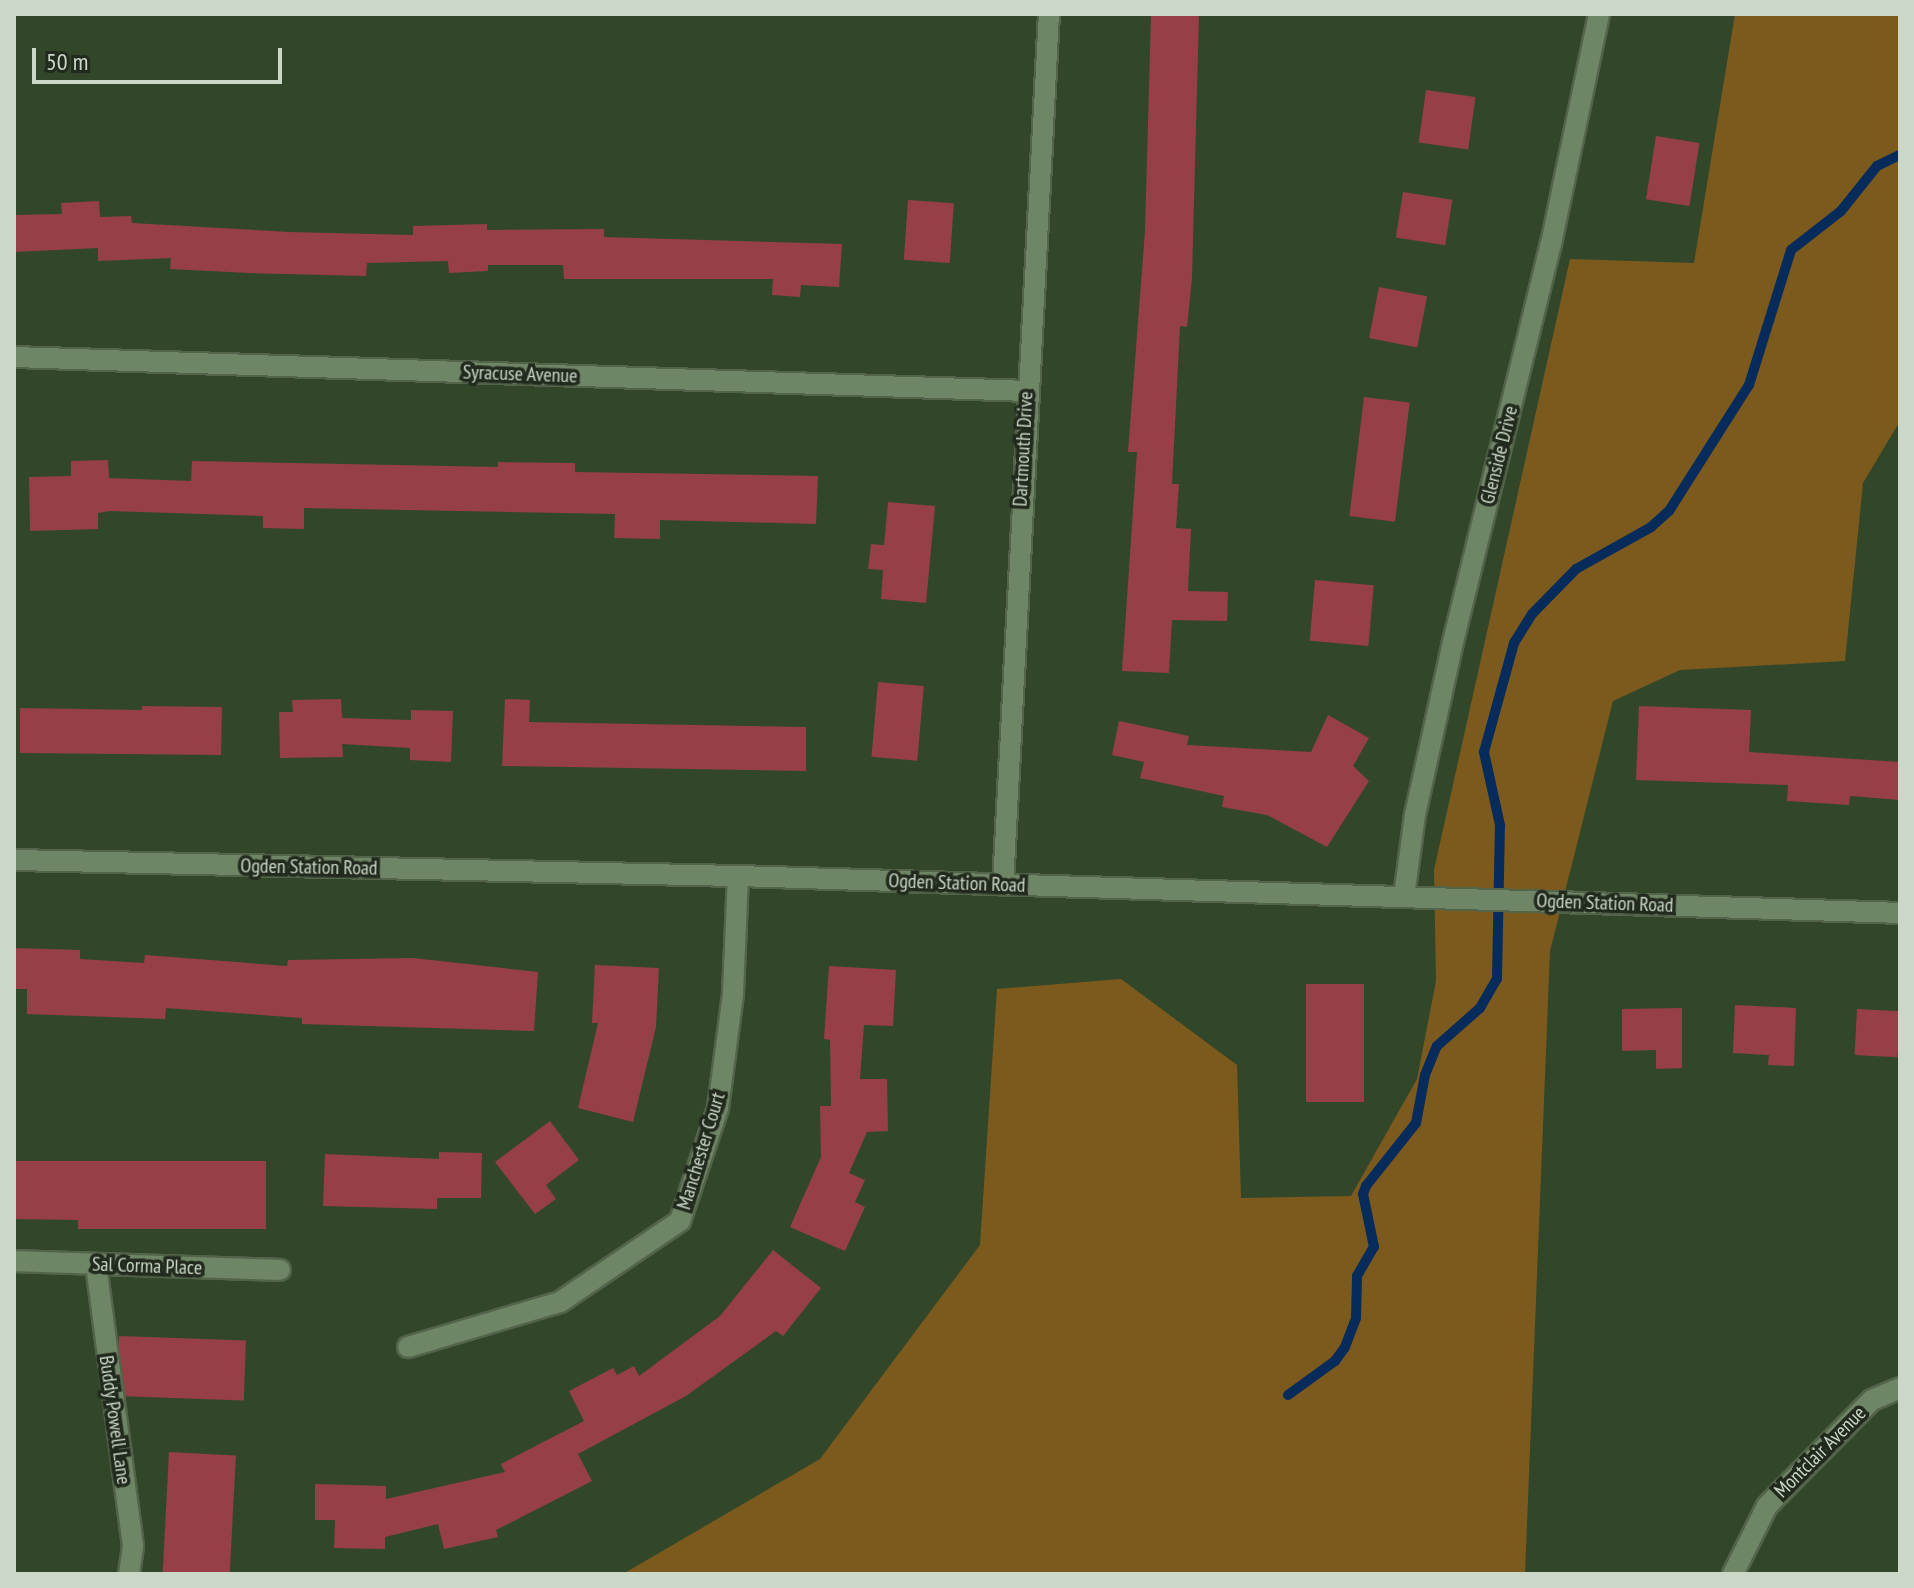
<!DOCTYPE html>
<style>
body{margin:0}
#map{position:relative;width:1914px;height:1588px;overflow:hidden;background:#32472a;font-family:"PT Sans Narrow",sans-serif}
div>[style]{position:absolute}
.green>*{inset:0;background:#7c5a1e}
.stream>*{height:10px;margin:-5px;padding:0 5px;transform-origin:5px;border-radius:5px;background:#072b5a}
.building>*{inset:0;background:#963f47;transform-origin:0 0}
.roads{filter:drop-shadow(2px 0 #53644b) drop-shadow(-2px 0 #53644b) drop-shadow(0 2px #53644b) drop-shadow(0 -2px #53644b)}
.street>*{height:20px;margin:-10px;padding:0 10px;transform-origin:10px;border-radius:10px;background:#6f8666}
.secondary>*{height:20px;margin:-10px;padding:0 10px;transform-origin:10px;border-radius:10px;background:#6f8666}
span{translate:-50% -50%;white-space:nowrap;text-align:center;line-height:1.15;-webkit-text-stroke:7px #212a1d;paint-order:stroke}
.street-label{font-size:20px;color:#cbd8c7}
.frame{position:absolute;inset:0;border:16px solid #cbd8c7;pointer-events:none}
.scale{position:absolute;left:32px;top:48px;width:250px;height:36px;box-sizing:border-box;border:4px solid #cbd8c7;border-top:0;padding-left:10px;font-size:24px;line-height:28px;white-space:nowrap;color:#cbd8c7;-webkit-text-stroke:6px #212a1d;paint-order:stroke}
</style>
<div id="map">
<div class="green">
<div style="clip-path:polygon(1735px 14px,1900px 14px,1900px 421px,1863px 483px,1845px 661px,1680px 670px,1613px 701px,1550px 951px,1525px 1574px,623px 1574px,820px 1459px,980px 1245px,997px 989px,1121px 979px,1237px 1065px,1241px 1198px,1351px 1196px,1417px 1079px,1436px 981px,1434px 870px,1570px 259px,1694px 263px)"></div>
</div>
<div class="stream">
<div style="left:1288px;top:1395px;width:58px;rotate:-35.9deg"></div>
<div style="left:1335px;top:1361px;width:17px;rotate:-54deg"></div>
<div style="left:1345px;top:1347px;width:31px;rotate:-69deg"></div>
<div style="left:1356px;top:1318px;width:42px;rotate:-88.6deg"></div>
<div style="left:1357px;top:1276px;width:34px;rotate:-60deg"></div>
<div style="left:1374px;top:1247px;width:54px;rotate:-101.7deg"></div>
<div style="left:1363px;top:1194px;width:9px;rotate:-69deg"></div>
<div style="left:1366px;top:1186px;width:80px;rotate:-51.6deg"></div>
<div style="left:1416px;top:1123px;width:49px;rotate:-79.4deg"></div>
<div style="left:1425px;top:1075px;width:31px;rotate:-68deg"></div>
<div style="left:1437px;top:1046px;width:57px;rotate:-41.5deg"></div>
<div style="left:1480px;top:1008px;width:34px;rotate:-60deg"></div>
<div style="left:1497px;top:979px;width:154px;rotate:-88.9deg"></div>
<div style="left:1500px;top:825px;width:75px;rotate:-102.4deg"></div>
<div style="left:1484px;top:752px;width:113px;rotate:-74.6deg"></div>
<div style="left:1514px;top:643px;width:34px;rotate:-58deg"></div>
<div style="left:1532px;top:614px;width:63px;rotate:-45.6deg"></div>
<div style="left:1576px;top:569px;width:86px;rotate:-29.2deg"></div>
<div style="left:1651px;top:527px;width:24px;rotate:-42deg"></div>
<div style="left:1669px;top:511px;width:149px;rotate:-57.6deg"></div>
<div style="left:1749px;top:385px;width:141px;rotate:-72.7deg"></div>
<div style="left:1791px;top:250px;width:63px;rotate:-38deg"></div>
<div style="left:1841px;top:211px;width:58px;rotate:-51.3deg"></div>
<div style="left:1877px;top:166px;width:25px;rotate:-26deg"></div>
</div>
<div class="building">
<div style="clip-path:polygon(1151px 14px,1199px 14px,1192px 278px,1187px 327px,1180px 326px,1172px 484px,1179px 484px,1176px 528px,1191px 529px,1188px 591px,1228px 592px,1227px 621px,1172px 620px,1169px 673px,1122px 671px,1137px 452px,1128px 452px,1145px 231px)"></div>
<div style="left:1426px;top:90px;width:50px;height:53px;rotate:8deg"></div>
<div style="left:1656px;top:136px;width:44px;height:64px;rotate:9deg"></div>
<div style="left:1403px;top:192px;width:50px;height:46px;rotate:9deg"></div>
<div style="left:908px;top:200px;width:46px;height:60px;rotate:4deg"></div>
<div style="clip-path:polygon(99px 201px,100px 217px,131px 216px,132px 223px,289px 232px,413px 235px,413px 226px,487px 224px,487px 230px,604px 229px,604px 237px,842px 244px,839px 287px,801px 285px,800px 297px,772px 295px,773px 279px,564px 279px,563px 265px,488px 265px,488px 271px,449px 273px,448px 261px,367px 263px,366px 276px,249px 273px,170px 269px,171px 258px,98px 261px,98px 248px,14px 252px,14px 215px,62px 214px,61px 203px)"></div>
<div style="left:1379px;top:287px;width:49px;height:52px;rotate:11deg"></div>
<div style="left:1364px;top:397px;width:46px;height:120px;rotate:7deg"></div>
<div style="clip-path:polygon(108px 460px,109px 478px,191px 481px,192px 461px,498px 467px,498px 462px,575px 463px,575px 472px,818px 476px,816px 524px,660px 520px,660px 539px,614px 538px,615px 514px,304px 508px,304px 529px,263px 528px,263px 516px,110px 511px,98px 513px,98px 529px,30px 531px,29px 477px,71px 476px,71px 461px)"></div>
<div style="clip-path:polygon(888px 502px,935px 506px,926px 603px,881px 599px,883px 570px,868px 569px,871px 544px,884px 545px)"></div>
<div style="left:1315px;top:580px;width:59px;height:61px;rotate:5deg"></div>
<div style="left:878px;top:682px;width:46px;height:75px;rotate:5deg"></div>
<div style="clip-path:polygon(341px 699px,342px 718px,411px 720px,411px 710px,453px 711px,451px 762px,410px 760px,410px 748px,342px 744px,343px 757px,280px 758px,279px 712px,293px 712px,292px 700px)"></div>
<div style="clip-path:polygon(505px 699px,530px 700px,529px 722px,806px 727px,806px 771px,502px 766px)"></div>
<div style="clip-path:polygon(142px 706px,222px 707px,221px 755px,20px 753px,20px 708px,142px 710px)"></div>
<div style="clip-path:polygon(1639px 706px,1751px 710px,1749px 752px,1900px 762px,1900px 800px,1850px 796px,1849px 805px,1787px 801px,1788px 785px,1636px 780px)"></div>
<div style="clip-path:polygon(1328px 715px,1369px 738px,1353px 766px,1369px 781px,1327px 847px,1267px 815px,1222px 807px,1224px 796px,1140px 778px,1144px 762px,1112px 755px,1119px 721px,1189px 736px,1187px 745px,1311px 752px)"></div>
<div style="clip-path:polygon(14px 948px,80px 950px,80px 959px,144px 963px,145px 955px,287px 966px,288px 960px,413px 958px,538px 972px,534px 1031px,302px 1024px,302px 1018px,166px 1008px,165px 1019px,27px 1014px,27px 989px,14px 989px)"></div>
<div style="clip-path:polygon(595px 965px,659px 968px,656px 1027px,633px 1122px,578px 1108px,598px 1023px,592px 1023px)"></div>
<div style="clip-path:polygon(829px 966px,896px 970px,893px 1026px,864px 1025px,860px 1079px,887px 1079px,888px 1131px,867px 1132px,849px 1173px,865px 1180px,855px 1202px,865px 1207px,845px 1251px,790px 1227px,821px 1157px,820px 1106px,831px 1106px,830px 1040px,824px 1039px)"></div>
<div style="left:1306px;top:984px;width:58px;height:118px"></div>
<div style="clip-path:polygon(1735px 1005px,1796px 1008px,1794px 1066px,1768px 1065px,1769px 1055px,1733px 1053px)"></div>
<div style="clip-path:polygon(1682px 1008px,1682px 1068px,1656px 1069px,1656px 1050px,1622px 1051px,1622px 1009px)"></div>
<div style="left:1857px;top:1009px;width:43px;height:46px;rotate:3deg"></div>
<div style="clip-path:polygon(550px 1121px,579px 1160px,546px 1185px,556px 1199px,535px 1214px,495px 1162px)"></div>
<div style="clip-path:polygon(439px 1152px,482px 1153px,481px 1198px,437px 1198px,437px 1209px,323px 1206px,325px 1154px,439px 1159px)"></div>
<div style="clip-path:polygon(14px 1161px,266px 1161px,266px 1229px,78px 1229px,78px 1220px,14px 1219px)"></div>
<div style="clip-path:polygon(773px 1250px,821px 1288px,783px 1336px,776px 1331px,686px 1396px,578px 1454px,592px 1481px,496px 1530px,498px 1537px,444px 1549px,438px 1524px,385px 1537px,385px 1549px,334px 1548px,335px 1520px,315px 1520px,315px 1484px,386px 1486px,386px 1499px,505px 1472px,501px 1464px,584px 1421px,569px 1391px,613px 1368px,617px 1375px,634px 1366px,639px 1376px,720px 1316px)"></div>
<div style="left:119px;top:1336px;width:127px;height:60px;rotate:2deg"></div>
<div style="left:169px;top:1452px;width:67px;height:122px;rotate:3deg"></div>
</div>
<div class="roads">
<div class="street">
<div style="left:14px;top:357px;width:1013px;rotate:1.92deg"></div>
<div style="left:1003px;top:885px;width:872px;rotate:-86.98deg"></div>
<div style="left:1404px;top:897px;width:83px;rotate:-82.4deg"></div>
<div style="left:1415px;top:815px;width:181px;rotate:-77.6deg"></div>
<div style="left:1454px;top:638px;width:406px;rotate:-76.2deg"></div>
<div style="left:1551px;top:244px;width:235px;rotate:-78.2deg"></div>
<div style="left:14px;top:1261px;width:266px;rotate:1.9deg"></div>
<div style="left:96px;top:1265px;width:283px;rotate:82.5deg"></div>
<div style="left:133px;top:1546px;width:28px;rotate:98deg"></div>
<div style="left:408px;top:1347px;width:159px;rotate:-16.5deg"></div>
<div style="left:560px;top:1302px;width:145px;rotate:-34deg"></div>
<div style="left:680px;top:1221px;width:119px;rotate:-71.4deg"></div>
<div style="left:718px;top:1108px;width:115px;rotate:-82.5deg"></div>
<div style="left:733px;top:994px;width:118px;rotate:-87.6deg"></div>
<div style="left:1733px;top:1574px;width:76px;rotate:-63.4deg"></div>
<div style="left:1767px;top:1506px;width:149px;rotate:-45.3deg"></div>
<div style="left:1872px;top:1400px;width:30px;rotate:-23deg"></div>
</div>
<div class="secondary">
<div style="left:14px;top:860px;width:724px;rotate:1.27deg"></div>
<div style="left:738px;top:876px;width:1163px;rotate:1.82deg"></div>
</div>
</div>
<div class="street-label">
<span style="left:520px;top:374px;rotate:2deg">Syracuse Avenue</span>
<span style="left:1023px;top:449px;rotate:-87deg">Dartmouth Drive</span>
<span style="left:1499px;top:455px;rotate:-76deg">Glenside Drive</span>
<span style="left:309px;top:867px;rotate:1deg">Ogden Station Road</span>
<span style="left:957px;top:883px;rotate:2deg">Ogden Station Road</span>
<span style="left:1605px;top:903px;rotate:2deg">Ogden Station Road</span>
<span style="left:701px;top:1151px;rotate:-73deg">Manchester Court</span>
<span style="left:147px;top:1266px;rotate:2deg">Sal Corma Place</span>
<span style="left:115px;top:1420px;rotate:82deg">Buddy Powell Lane</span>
<span style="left:1820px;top:1452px;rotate:-45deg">Montclair Avenue</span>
</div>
<div class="frame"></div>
<div class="scale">50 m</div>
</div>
